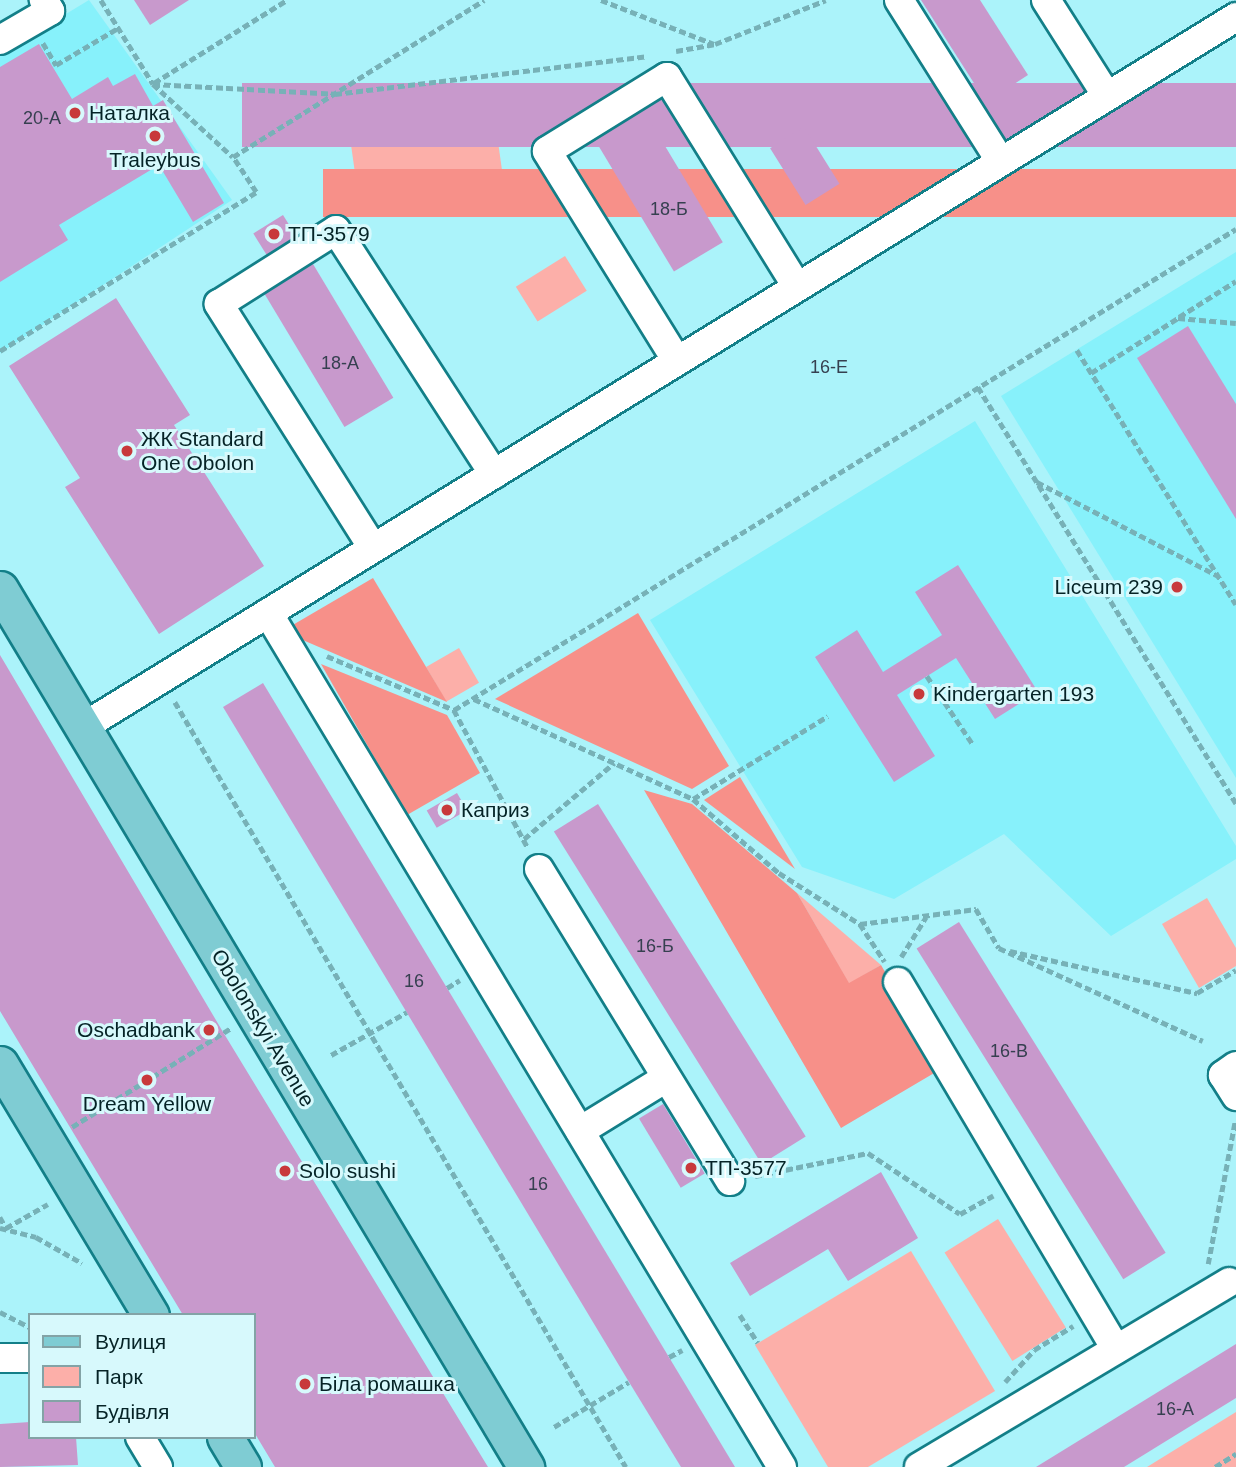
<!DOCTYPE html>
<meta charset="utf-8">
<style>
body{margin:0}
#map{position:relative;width:1236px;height:1467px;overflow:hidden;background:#abf3fa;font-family:Helvetica,sans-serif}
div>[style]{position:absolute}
.built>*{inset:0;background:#87f1fb}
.green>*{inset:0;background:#fcafa9;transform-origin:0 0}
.forest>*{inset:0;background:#f79089;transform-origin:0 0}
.building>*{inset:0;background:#c899cc;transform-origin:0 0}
.path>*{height:4.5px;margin-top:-2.25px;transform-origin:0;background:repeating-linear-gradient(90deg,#77b1b7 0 7px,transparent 0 10.5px)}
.roads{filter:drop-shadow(2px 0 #137f88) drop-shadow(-2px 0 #137f88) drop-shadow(0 2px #137f88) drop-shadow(0 -2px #137f88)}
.minor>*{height:28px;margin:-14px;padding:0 14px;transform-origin:14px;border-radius:14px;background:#fff}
.major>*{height:35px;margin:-17.5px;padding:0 17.5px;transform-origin:17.5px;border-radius:17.5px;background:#7fccd3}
.dots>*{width:19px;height:19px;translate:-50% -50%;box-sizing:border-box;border:4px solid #d7f9fc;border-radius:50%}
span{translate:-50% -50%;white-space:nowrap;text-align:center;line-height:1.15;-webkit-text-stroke:6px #d7f9fc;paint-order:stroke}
.number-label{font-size:18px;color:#364050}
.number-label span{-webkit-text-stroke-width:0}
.poi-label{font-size:21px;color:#052326}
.left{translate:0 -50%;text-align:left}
.right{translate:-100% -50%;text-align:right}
.street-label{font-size:21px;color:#052326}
.legend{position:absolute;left:28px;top:1313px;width:228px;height:126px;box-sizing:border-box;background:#d7f9fc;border:2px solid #83a3a6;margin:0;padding:9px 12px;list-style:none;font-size:21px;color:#052326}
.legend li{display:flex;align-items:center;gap:14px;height:35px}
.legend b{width:35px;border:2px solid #83a3a6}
</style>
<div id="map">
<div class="built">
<div style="clip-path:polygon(89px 0,232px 200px,0 353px,0 54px)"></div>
<div style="clip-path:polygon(1236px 252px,1236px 778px,1001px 396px)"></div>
<div style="clip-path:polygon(975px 421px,1236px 846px,1236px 859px,1111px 936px,1004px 834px,894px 899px,802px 867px,650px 620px)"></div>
</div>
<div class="green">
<div style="left:492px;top:99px;width:75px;height:146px;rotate:82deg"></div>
<div style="left:565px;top:256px;width:41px;height:58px;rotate:58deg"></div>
<div style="left:459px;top:648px;width:40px;height:38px;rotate:60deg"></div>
<div style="clip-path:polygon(797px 893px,881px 965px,849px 984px)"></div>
<div style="clip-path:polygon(1207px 898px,1236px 948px,1236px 966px,1199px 988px,1162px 924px)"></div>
<div style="left:998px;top:1219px;width:128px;height:63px;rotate:58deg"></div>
<div style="clip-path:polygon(911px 1251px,995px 1391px,868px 1467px,828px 1467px,755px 1345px)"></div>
<div style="clip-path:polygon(1236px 1412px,1236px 1467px,1147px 1467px)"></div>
</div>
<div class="forest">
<div style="left:1236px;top:169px;width:48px;height:913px;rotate:90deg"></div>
<div style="clip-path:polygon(373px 578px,447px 702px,298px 638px,291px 626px)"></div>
<div style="clip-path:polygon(638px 613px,729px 766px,692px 789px,495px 699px)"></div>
<div style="clip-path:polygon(321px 664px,447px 715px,480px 773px,407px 815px)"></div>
<div style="clip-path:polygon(740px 777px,795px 869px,704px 800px)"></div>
<div style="clip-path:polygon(644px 790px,692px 804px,797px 893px,849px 983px,881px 965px,941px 1069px,841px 1128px)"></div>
</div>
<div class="building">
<div style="clip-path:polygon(134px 0,189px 0,150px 25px)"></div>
<div style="clip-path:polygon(921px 0,980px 0,1028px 75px,986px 102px)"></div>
<div style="clip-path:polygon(39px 44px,72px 99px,108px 77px,113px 86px,135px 74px,153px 106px,163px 100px,224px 203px,193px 222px,159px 165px,59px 225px,68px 240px,0 282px,0 67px)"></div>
<div style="left:1236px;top:83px;width:64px;height:994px;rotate:90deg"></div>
<div style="left:644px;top:111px;width:153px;height:57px;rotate:59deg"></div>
<div style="left:804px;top:127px;width:67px;height:40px;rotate:58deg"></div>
<div style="left:283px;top:215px;width:25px;height:35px;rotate:58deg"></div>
<div style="left:313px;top:264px;width:156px;height:57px;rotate:59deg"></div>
<div style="clip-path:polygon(116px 298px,190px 415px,174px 425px,264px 566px,159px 634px,65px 487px,80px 478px,9px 366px)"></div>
<div style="clip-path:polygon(1188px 326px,1236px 404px,1236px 519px,1137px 358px)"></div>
<div style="clip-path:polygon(958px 565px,1038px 692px,995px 719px,956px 658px,897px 695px,935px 756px,894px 782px,815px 657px,857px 630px,883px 672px,942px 635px,915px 592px)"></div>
<div style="clip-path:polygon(0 655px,223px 1032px,488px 1467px,275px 1467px,254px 1432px,254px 1315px,183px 1315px,0 1011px)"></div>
<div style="clip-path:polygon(263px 683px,447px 988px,735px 1467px,681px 1467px,629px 1382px,223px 707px)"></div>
<div style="left:457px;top:793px;width:20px;height:35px;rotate:60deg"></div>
<div style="left:598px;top:804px;width:392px;height:52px;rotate:58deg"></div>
<div style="left:959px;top:922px;width:390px;height:50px;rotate:58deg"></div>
<div style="left:663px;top:1104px;width:81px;height:28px;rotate:59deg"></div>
<div style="clip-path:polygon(881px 1172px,918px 1238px,848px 1281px,828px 1249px,750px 1296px,730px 1263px)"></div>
<div style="clip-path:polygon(1236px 1344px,1236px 1398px,1124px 1467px,1036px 1467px)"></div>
<div style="clip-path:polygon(30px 1422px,30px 1437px,76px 1437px,78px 1465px,0 1467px,0 1424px)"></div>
</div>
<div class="path">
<div style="left:101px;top:0;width:99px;rotate:58.2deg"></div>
<div style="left:153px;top:84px;width:108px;rotate:42.4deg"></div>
<div style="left:601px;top:0;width:121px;rotate:21.3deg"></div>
<div style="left:43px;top:43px;width:26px;rotate:59deg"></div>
<div style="left:56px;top:65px;width:72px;rotate:-30.8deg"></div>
<div style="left:676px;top:51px;width:40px;rotate:-10deg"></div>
<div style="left:715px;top:44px;width:119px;rotate:-21.6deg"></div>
<div style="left:154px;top:83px;width:157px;rotate:-32deg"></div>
<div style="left:153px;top:84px;width:182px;rotate:3.1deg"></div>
<div style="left:335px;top:94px;width:314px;rotate:-6.9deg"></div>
<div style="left:1179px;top:317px;width:67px;rotate:-32.3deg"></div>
<div style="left:1077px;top:350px;width:300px;rotate:58deg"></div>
<div style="left:0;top:351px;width:301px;rotate:-31.8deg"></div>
<div style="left:256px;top:192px;width:42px;rotate:-123.3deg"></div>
<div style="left:233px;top:157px;width:296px;rotate:-32deg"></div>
<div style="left:1091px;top:373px;width:103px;rotate:-32.3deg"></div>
<div style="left:1178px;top:318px;width:58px;rotate:4.9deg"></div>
<div style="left:978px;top:387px;width:490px;rotate:58.2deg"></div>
<div style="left:1037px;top:482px;width:204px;rotate:27.4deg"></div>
<div style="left:327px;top:656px;width:138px;rotate:23deg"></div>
<div style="left:454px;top:710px;width:918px;rotate:-31.6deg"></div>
<div style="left:927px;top:676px;width:81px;rotate:56.1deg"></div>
<div style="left:474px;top:699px;width:241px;rotate:24.5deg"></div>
<div style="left:693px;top:799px;width:113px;rotate:40.7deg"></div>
<div style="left:779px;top:873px;width:96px;rotate:32.2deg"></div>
<div style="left:860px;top:924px;width:45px;rotate:56.7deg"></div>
<div style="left:175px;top:702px;width:888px;rotate:59.48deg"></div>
<div style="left:454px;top:710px;width:157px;rotate:61.8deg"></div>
<div style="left:693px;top:799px;width:158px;rotate:-31.6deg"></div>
<div style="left:524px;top:839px;width:118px;rotate:-40.2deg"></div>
<div style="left:860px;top:924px;width:117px;rotate:-7.4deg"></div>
<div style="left:976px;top:909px;width:45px;rotate:59.5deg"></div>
<div style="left:999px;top:948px;width:224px;rotate:24.5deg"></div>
<div style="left:1010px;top:951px;width:192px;rotate:12.7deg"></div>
<div style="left:1197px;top:993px;width:45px;rotate:-30.5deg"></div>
<div style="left:901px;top:957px;width:47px;rotate:-58deg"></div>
<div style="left:447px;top:988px;width:15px;rotate:-32deg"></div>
<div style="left:331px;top:1055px;width:87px;rotate:-29.5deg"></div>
<div style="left:72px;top:1127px;width:187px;rotate:-31.9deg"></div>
<div style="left:755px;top:1176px;width:115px;rotate:-11.5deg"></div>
<div style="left:868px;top:1153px;width:110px;rotate:33.5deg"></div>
<div style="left:960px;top:1214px;width:38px;rotate:-29deg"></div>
<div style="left:0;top:1217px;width:13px;rotate:61deg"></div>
<div style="left:6px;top:1228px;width:48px;rotate:-29.7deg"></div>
<div style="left:0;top:1228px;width:37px;rotate:14deg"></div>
<div style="left:36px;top:1237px;width:53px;rotate:29.5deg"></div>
<div style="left:1208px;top:1264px;width:146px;rotate:-79.3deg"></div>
<div style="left:0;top:1312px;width:34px;rotate:27deg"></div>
<div style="left:740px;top:1315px;width:33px;rotate:57deg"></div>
<div style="left:669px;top:1357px;width:15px;rotate:-28deg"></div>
<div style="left:1005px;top:1382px;width:43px;rotate:-47.8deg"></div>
<div style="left:1034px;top:1350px;width:46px;rotate:-31.6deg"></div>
<div style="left:554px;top:1427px;width:87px;rotate:-31deg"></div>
<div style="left:1215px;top:1467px;width:25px;rotate:-32deg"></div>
</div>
<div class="roads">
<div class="minor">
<div style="left:899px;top:0;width:191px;rotate:57.8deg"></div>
<div style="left:1046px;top:0;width:114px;rotate:57.6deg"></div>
<div style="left:0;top:40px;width:58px;rotate:-30.1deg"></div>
<div style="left:50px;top:11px;width:13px;rotate:-119deg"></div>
<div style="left:677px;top:361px;width:247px;rotate:-121.8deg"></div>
<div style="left:547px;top:151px;width:141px;rotate:-31.7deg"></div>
<div style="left:667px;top:77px;width:247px;rotate:58.2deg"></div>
<div style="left:373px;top:548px;width:289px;rotate:-122.3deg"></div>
<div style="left:219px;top:304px;width:138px;rotate:-32.3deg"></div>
<div style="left:336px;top:230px;width:291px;rotate:57.1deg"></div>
<div style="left:268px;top:613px;width:997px;rotate:58.96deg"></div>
<div style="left:83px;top:727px;width:1354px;rotate:-31.62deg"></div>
<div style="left:539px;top:869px;width:366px;rotate:58.5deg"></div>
<div style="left:898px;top:982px;width:427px;rotate:59.3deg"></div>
<div style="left:1236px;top:1066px;width:16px;rotate:145deg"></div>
<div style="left:1223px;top:1075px;width:25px;rotate:58deg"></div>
<div style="left:580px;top:1131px;width:101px;rotate:-31.6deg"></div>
<div style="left:0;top:1358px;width:30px"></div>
<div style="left:140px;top:1437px;width:35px;rotate:59deg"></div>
<div style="left:919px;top:1467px;width:361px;rotate:-30.8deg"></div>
</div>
<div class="major">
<div style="left:0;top:589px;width:1024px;rotate:59.07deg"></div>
<div style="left:0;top:1064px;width:293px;rotate:59deg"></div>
<div style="left:225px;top:1437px;width:35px;rotate:59deg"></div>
</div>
</div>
<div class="dots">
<div style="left:75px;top:113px;background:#c8393b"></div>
<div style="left:155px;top:136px;background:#c8393b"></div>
<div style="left:274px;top:234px;background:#c8393b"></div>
<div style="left:127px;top:451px;background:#c8393b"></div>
<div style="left:1177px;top:587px;background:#c8393b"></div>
<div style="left:919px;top:694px;background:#c8393b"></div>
<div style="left:447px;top:810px;background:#c8393b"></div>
<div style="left:209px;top:1030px;background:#c8393b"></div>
<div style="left:147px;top:1080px;background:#c8393b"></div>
<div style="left:691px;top:1168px;background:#c8393b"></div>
<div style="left:285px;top:1171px;background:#c8393b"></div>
<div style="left:305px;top:1384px;background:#c8393b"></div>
</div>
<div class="number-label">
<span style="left:42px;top:118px">20-А</span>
<span style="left:669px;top:209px">18-Б</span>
<span style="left:340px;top:363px">18-А</span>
<span style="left:829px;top:367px">16-Е</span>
<span style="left:655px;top:946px">16-Б</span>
<span style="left:414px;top:981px">16</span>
<span style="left:1009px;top:1051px">16-В</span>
<span style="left:538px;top:1184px">16</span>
<span style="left:1175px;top:1409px">16-А</span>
</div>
<div class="poi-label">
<span class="left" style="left:89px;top:113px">Наталка</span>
<span style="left:155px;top:160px">Traleybus</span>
<span class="left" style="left:288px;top:234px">ТП-3579</span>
<span class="left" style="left:141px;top:451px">ЖК Standard<br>One Obolon</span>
<span class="right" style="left:1163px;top:587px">Liceum 239</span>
<span class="left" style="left:933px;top:694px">Kindergarten 193</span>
<span class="left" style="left:461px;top:810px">Каприз</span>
<span class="right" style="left:195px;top:1030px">Oschadbank</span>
<span style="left:147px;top:1104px">Dream Yellow</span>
<span class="left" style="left:705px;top:1168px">ТП-3577</span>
<span class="left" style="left:299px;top:1171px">Solo sushi</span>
<span class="left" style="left:319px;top:1384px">Біла ромашка</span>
</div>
<div class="street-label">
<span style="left:263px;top:1028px;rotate:59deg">Obolonskyi Avenue</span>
</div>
<ul class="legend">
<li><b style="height:9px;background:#7fccd3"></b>Вулиця</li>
<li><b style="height:19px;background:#fcafa9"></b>Парк</li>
<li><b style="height:19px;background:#c899cc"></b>Будівля</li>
</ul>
</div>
